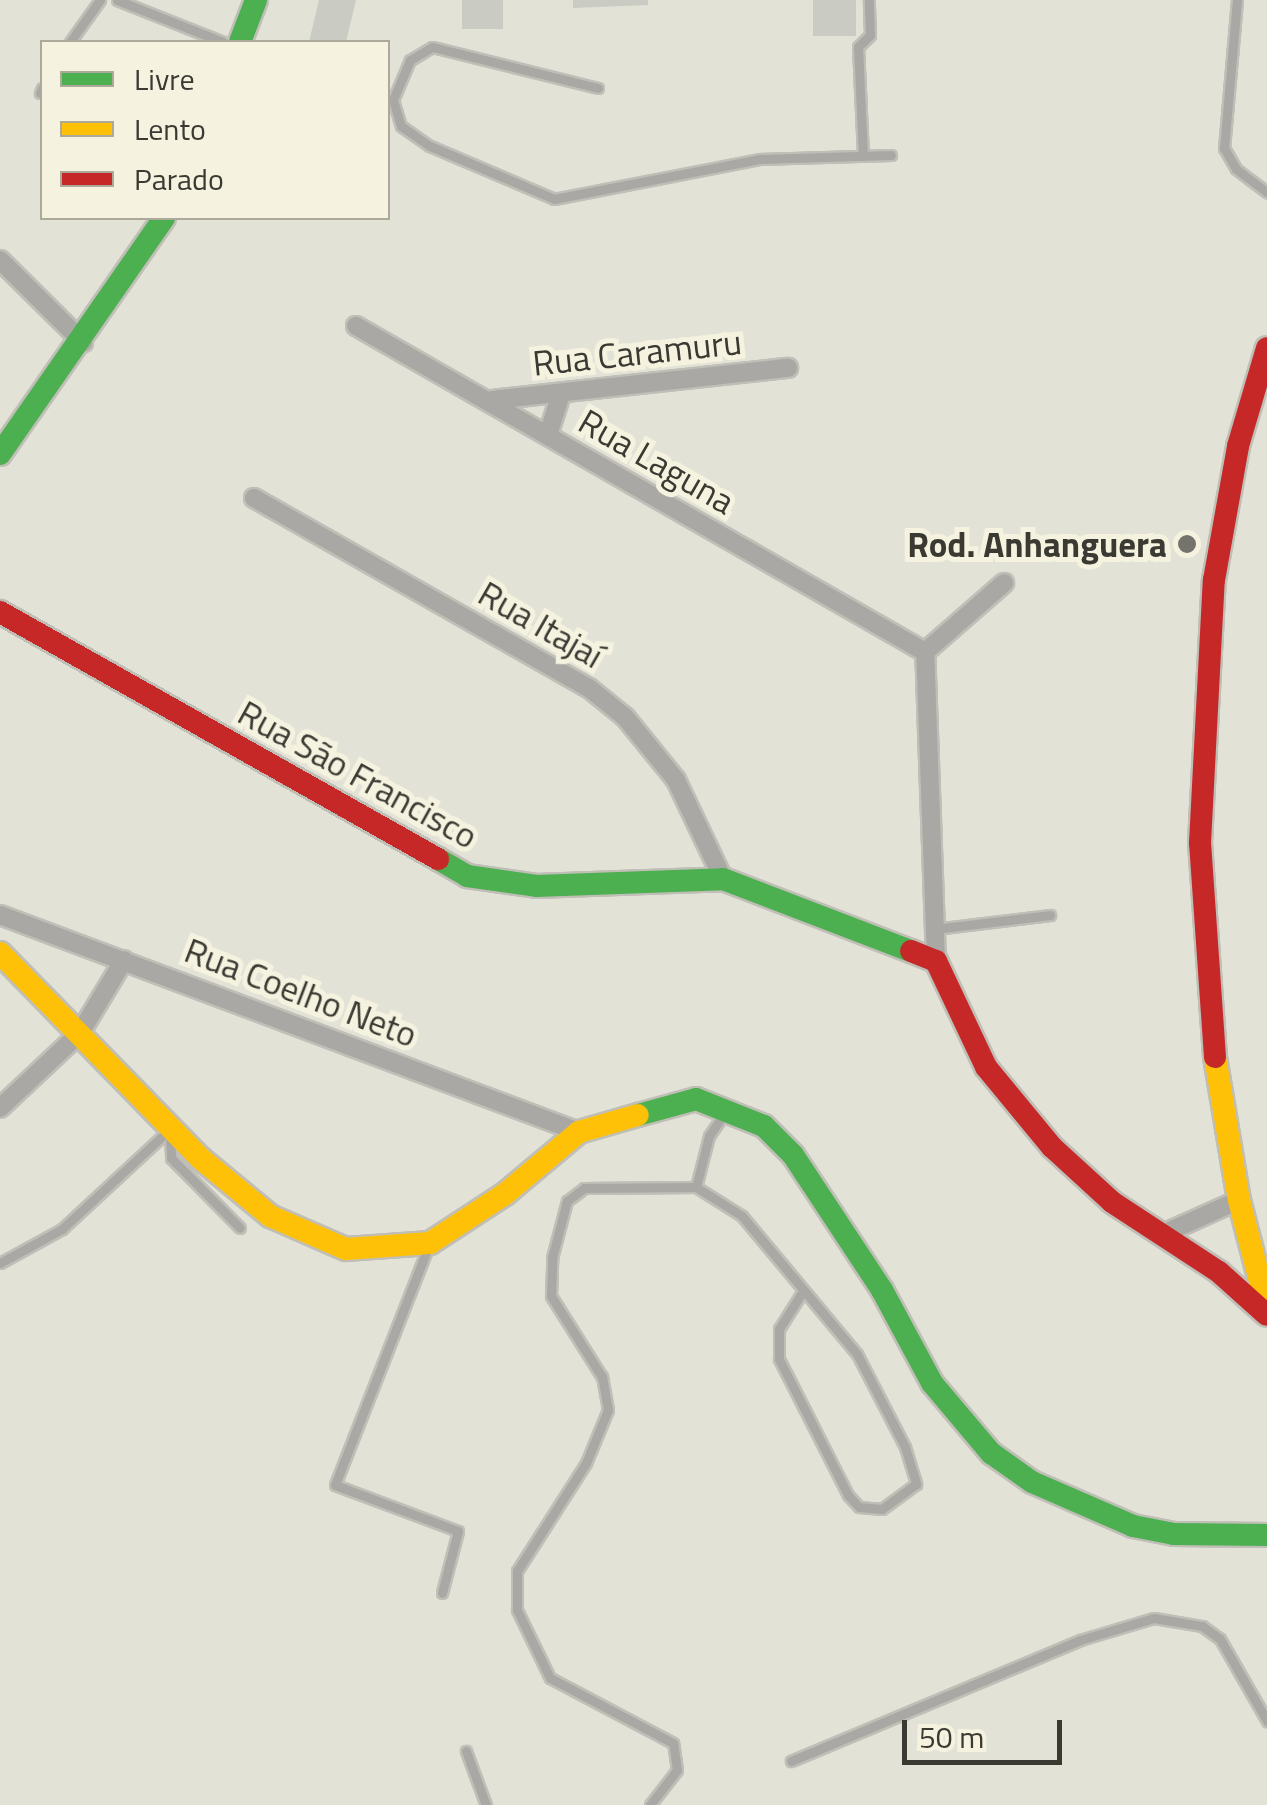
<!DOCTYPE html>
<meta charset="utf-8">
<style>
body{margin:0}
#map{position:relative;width:1267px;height:1805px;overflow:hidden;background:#e3e2d7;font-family:"Titillium Web",sans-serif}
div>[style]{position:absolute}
.building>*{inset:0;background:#cacbc3;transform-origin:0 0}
.roads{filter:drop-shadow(2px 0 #c0bfb7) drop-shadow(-2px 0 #c0bfb7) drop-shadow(0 2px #c0bfb7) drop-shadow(0 -2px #c0bfb7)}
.lane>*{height:9px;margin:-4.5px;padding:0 4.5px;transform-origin:4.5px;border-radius:4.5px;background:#aaa8a5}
.street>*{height:18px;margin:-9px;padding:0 9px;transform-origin:9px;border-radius:9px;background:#aaa8a5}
.fast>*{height:22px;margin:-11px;padding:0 11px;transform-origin:11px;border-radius:11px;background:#4caf50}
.slow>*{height:22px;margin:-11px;padding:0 11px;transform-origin:11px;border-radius:11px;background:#ffc107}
.jam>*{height:22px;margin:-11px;padding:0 11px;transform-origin:11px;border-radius:11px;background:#c62828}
.dots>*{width:28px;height:28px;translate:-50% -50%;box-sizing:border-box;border:5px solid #f5f3e0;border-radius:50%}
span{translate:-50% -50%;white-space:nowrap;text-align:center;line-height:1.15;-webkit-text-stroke:10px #f5f3e0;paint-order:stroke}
.street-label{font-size:35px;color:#3a3932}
.poi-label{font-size:35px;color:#3a3932;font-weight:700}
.right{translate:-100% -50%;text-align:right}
.legend{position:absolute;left:40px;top:40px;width:350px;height:180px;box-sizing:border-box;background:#f5f3e0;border:2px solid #aaa99a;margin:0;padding:12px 18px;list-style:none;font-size:30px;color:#3a3932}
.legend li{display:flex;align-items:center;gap:20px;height:50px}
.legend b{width:50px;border:2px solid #aaa99a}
.scale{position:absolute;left:902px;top:1720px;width:160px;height:45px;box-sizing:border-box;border:5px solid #3a3932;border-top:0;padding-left:12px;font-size:30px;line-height:35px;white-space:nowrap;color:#3a3932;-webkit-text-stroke:8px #f5f3e0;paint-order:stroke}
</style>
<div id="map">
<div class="building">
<div style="clip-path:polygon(319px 0,356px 0,346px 42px,309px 42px)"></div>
<div style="left:462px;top:0;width:41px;height:29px"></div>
<div style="clip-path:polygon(573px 0,648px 0,648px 5px,573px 8px)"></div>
<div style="left:813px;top:0;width:43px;height:36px"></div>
</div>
<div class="roads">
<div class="lane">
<div style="left:117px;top:0;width:114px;rotate:21.6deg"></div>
<div style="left:1237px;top:0;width:149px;rotate:95deg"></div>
<div style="left:1224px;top:148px;width:24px;rotate:60deg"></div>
<div style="left:1236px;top:169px;width:39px;rotate:37deg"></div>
<div style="left:70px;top:42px;width:52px;rotate:-54.5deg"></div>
<div style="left:598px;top:88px;width:171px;rotate:-166.1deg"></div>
<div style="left:432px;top:47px;width:26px;rotate:149deg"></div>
<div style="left:410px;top:60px;width:43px;rotate:113deg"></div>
<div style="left:393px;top:100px;width:27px;rotate:73deg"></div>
<div style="left:401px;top:126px;width:35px;rotate:35deg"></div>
<div style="left:430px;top:146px;width:135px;rotate:23.1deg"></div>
<div style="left:554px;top:199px;width:209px;rotate:-11deg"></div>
<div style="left:759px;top:159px;width:132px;rotate:-1.7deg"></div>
<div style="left:40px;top:93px;width:5px;rotate:-68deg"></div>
<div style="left:863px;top:156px;width:109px;rotate:-92.6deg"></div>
<div style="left:858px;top:47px;width:17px;rotate:-45deg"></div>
<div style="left:870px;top:35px;width:35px;rotate:-92deg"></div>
<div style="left:935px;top:929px;width:116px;rotate:-6.9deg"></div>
<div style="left:170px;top:1136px;width:22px;rotate:87deg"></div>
<div style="left:171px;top:1158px;width:98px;rotate:45.4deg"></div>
<div style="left:696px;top:1187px;width:53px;rotate:-75.7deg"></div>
<div style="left:709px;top:1136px;width:29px;rotate:-56deg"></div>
<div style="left:427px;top:1250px;width:252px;rotate:111.4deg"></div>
<div style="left:335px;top:1485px;width:131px;rotate:20.5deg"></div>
<div style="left:458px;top:1531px;width:64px;rotate:104.5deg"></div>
<div style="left:0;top:1263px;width:71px;rotate:-28.7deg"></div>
<div style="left:62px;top:1229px;width:146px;rotate:-42.8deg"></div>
<div style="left:466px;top:1751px;width:58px;rotate:69.7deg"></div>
<div style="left:791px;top:1761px;width:313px;rotate:-22.7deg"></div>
<div style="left:1080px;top:1640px;width:77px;rotate:-16.6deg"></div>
<div style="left:1154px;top:1618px;width:49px;rotate:9.5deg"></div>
<div style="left:1202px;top:1626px;width:22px;rotate:36deg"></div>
<div style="left:1220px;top:1639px;width:95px;rotate:60.2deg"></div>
<div style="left:650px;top:1805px;width:44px;rotate:-52.4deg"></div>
<div style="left:677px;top:1770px;width:27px;rotate:-98deg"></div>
<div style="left:673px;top:1743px;width:139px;rotate:-152.1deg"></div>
<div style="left:550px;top:1678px;width:76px;rotate:-115.9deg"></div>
<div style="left:517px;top:1610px;width:39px;rotate:-90deg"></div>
<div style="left:517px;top:1571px;width:128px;rotate:-57.4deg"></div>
<div style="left:586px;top:1463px;width:57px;rotate:-67.5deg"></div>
<div style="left:608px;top:1410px;width:34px;rotate:-100deg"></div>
<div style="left:602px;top:1377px;width:96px;rotate:-122.2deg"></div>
<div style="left:551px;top:1296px;width:38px;rotate:-88deg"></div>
<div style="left:552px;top:1258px;width:59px;rotate:-75.3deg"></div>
<div style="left:567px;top:1201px;width:21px;rotate:-37deg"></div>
<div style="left:584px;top:1188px;width:112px;rotate:-0.5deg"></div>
<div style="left:696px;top:1187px;width:54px;rotate:32.2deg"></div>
<div style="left:742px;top:1216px;width:180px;rotate:50.2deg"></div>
<div style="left:857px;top:1354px;width:105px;rotate:62.7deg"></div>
<div style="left:905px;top:1447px;width:39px;rotate:73deg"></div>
<div style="left:916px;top:1484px;width:42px;rotate:143.7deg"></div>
<div style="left:882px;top:1509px;width:23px;rotate:-175deg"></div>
<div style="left:859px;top:1507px;width:16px;rotate:-133deg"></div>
<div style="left:848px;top:1495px;width:153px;rotate:-116.9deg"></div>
<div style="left:779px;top:1359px;width:30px;rotate:-90deg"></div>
<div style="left:779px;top:1329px;width:41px;rotate:-57.8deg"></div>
</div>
<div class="street">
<div style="left:0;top:260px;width:117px;rotate:44.7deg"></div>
<div style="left:356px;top:326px;width:656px;rotate:29.81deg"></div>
<div style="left:492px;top:400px;width:298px;rotate:-6.2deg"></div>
<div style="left:548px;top:435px;width:43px;rotate:-72.4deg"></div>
<div style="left:254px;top:498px;width:385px;rotate:29.6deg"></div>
<div style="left:589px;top:688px;width:46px;rotate:38.9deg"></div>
<div style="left:625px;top:717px;width:81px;rotate:51deg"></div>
<div style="left:676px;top:780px;width:110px;rotate:64.6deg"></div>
<div style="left:0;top:915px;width:618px;rotate:20.55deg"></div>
<div style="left:936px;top:961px;width:309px;rotate:-92deg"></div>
<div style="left:925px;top:652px;width:105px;rotate:-41.1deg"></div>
<div style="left:0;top:1108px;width:110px;rotate:-43.2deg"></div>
<div style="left:80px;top:1033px;width:85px;rotate:-58.9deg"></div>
<div style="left:1161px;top:1235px;width:85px;rotate:-24.2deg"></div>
</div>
<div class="fast">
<div style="left:240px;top:42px;width:45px;rotate:-69.1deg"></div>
<div style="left:0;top:454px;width:287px;rotate:-55.2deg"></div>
<div style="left:438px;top:859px;width:34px;rotate:30deg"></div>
<div style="left:467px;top:876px;width:70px;rotate:8.2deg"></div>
<div style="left:536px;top:886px;width:187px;rotate:-2.1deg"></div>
<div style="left:723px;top:879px;width:201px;rotate:21deg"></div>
<div style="left:638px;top:1115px;width:60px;rotate:-15.4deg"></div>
<div style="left:696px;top:1099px;width:73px;rotate:21.7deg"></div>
<div style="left:764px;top:1126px;width:41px;rotate:45deg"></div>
<div style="left:793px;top:1155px;width:162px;rotate:56.6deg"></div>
<div style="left:882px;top:1290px;width:106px;rotate:61.7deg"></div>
<div style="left:932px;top:1383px;width:92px;rotate:49.9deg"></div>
<div style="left:991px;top:1453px;width:50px;rotate:35.3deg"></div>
<div style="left:1032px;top:1482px;width:110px;rotate:23.5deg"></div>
<div style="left:1133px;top:1526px;width:42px;rotate:11deg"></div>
<div style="left:1174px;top:1534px;width:93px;rotate:0.6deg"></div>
</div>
<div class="slow">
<div style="left:0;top:953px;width:286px;rotate:45.7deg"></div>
<div style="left:200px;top:1158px;width:91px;rotate:39.6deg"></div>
<div style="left:270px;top:1216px;width:83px;rotate:23.5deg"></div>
<div style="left:346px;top:1249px;width:84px;rotate:-4.1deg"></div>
<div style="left:430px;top:1243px;width:90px;rotate:-33.2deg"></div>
<div style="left:505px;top:1194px;width:97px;rotate:-40deg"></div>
<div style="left:579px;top:1132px;width:61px;rotate:-16.1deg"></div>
<div style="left:1215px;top:1057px;width:145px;rotate:80.5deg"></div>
<div style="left:1239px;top:1200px;width:112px;rotate:75.5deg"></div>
</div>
<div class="jam">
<div style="left:0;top:612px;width:503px;rotate:29.42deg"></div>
<div style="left:911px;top:951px;width:27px;rotate:22deg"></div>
<div style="left:936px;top:961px;width:117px;rotate:64.7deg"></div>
<div style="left:986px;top:1067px;width:104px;rotate:50.5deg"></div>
<div style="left:1052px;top:1147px;width:81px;rotate:42.5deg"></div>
<div style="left:1112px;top:1202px;width:128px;rotate:33.2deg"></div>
<div style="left:1219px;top:1272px;width:64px;rotate:41.9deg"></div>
<div style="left:1215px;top:1057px;width:215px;rotate:-94deg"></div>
<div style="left:1200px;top:843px;width:263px;rotate:-87deg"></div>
<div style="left:1214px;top:580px;width:136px;rotate:-79.8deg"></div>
<div style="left:1238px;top:446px;width:102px;rotate:-73.5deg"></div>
</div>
</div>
<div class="dots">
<div style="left:1187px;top:544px;background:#75746c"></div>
</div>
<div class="street-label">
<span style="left:637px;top:352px;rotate:-6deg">Rua Caramuru</span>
<span style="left:657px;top:461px;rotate:30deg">Rua Laguna</span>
<span style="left:541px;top:624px;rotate:30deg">Rua Itajaí</span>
<span style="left:358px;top:774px;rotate:29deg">Rua São Francisco</span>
<span style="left:301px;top:992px;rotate:21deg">Rua Coelho Neto</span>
</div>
<div class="poi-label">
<span class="right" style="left:1167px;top:544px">Rod. Anhanguera</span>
</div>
<ul class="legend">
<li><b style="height:12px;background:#4caf50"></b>Livre</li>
<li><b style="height:12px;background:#ffc107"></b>Lento</li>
<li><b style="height:12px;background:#c62828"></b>Parado</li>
</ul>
<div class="scale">50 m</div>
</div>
